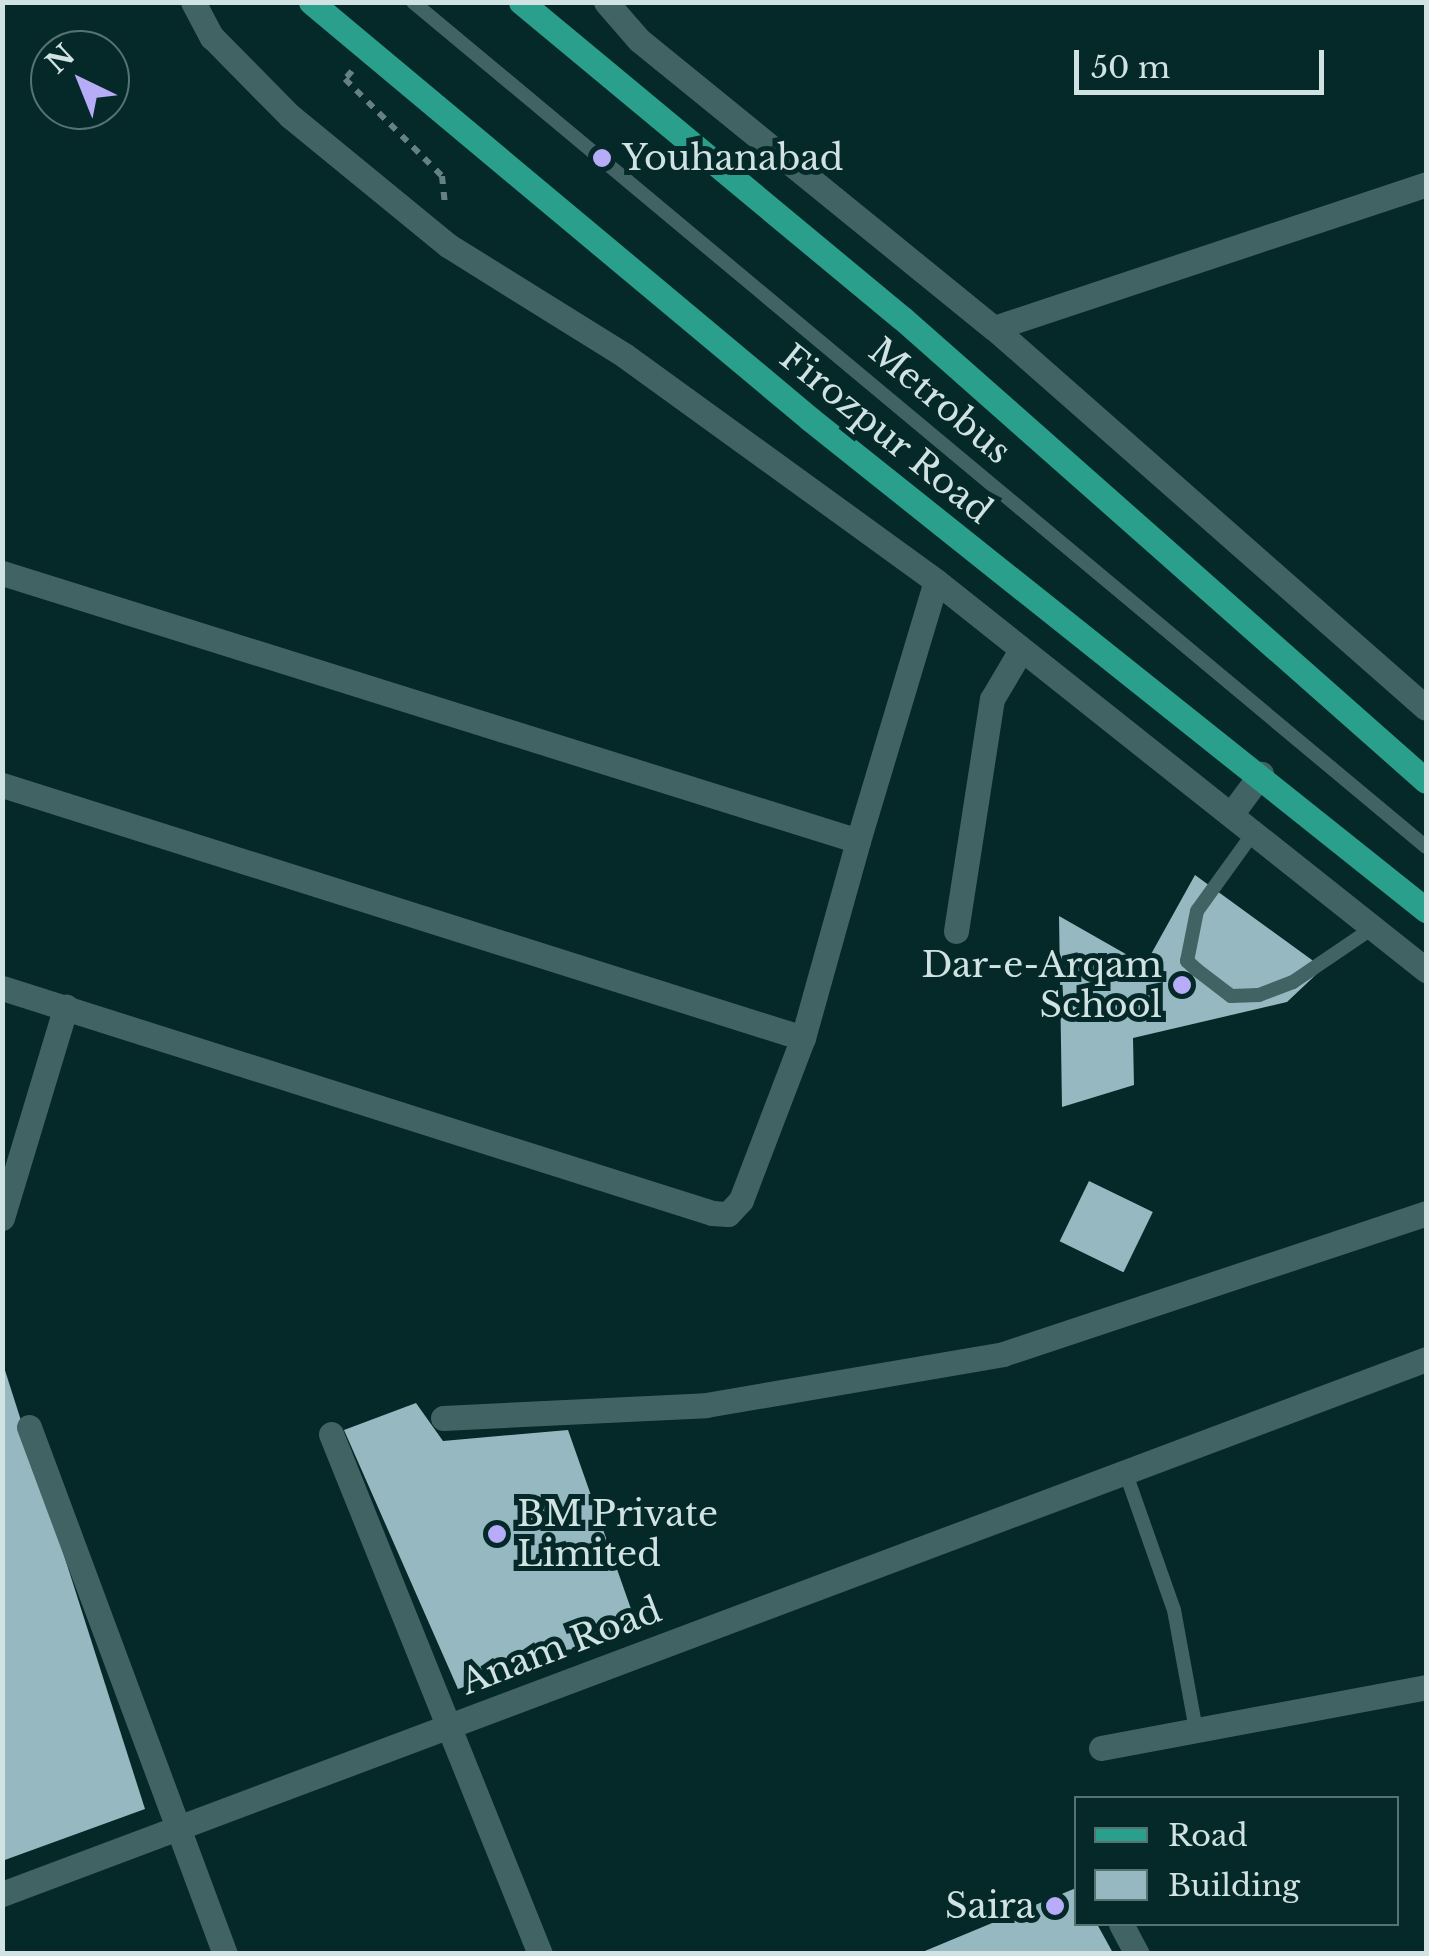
<!DOCTYPE html>
<style>
body{margin:0}
#map{position:relative;width:1429px;height:1956px;overflow:hidden;background:#052929;font-family:"Libre Baskerville",serif}
div>[style]{position:absolute}
.building>*{inset:0;background:#96b9c1;transform-origin:0 0}
.path>*{height:6px;margin-top:-3px;transform-origin:0;background:repeating-linear-gradient(90deg,#668181 0 8px,transparent 0 16px)}
.service>*{height:14px;margin:-7px;padding:0 7px;transform-origin:7px;border-radius:7px;background:#416363}
.minor>*{height:25px;margin:-12.5px;padding:0 12.5px;transform-origin:12.5px;border-radius:12.5px;background:#416363}
.tertiary>*{height:25px;margin:-12.5px;padding:0 12.5px;transform-origin:12.5px;border-radius:12.5px;background:#416363}
.primary>*{height:25px;margin:-12.5px;padding:0 12.5px;transform-origin:12.5px;border-radius:12.5px;background:#2a9f8c}
.dots>*{width:28px;height:28px;translate:-50% -50%;box-sizing:border-box;border:5px solid #052929;border-radius:50%}
span{translate:-50% -50%;white-space:nowrap;text-align:center;line-height:1.15;-webkit-text-stroke:10px #052929;paint-order:stroke}
.poi-label{font-size:35px;color:#d0e3e2}
.left{translate:0 -50%;text-align:left}
.right{translate:-100% -50%;text-align:right}
.street-label{font-size:35px;color:#d0e3e2}
.frame{position:absolute;inset:0;border:5px solid #d0e3e2;pointer-events:none}
.legend{position:absolute;left:1074px;top:1796px;width:325px;height:130px;box-sizing:border-box;background:#052929;border:2px solid #567373;margin:0;padding:12px 18px;list-style:none;font-size:30px;color:#d0e3e2}
.legend li{display:flex;align-items:center;gap:20px;height:50px}
.legend b{width:50px;border:2px solid #567373}
.north{position:absolute;left:30px;top:30px;width:100px;height:100px;box-sizing:border-box;background:#052929;border:2px solid #567373;border-radius:50%;rotate:317deg;font-size:28px;font-weight:700;line-height:40px;text-align:center;color:#d0e3e2}
.north::after{content:'';display:block;margin:auto;width:35px;height:45px;background:#b6acf8;clip-path:polygon(50% 0,100% 100%,50% 72%,0 100%)}
.scale{position:absolute;left:1074px;top:50px;width:250px;height:45px;box-sizing:border-box;border:5px solid #d0e3e2;border-top:0;padding-left:12px;font-size:30px;line-height:35px;white-space:nowrap;color:#d0e3e2;-webkit-text-stroke:8px #052929;paint-order:stroke}
</style>
<div id="map">
<div class="building">
<div style="clip-path:polygon(1195px 875px,1323px 968px,1287px 1002px,1133px 1038px,1134px 1085px,1062px 1107px,1059px 916px,1145px 965px)"></div>
<div style="left:1089px;top:1181px;width:71px;height:67px;rotate:26deg"></div>
<div style="clip-path:polygon(2px 1361px,145px 1809px,2px 1861px)"></div>
<div style="clip-path:polygon(416px 1403px,443px 1441px,568px 1430px,637px 1626px,458px 1689px,344px 1430px)"></div>
<div style="clip-path:polygon(1076px 1888px,1076px 1924px,1097px 1924px,1113px 1953px,920px 1953px)"></div>
</div>
<div class="path">
<div style="left:352px;top:71px;width:11px;rotate:131deg"></div>
<div style="left:345px;top:79px;width:137px;rotate:45deg"></div>
<div style="left:442px;top:176px;width:30px;rotate:84deg"></div>
</div>
<div class="service">
<div style="left:413px;top:2px;width:1319px;rotate:39.83deg"></div>
<div style="left:1254px;top:832px;width:97px;rotate:125.8deg"></div>
<div style="left:1197px;top:911px;width:51px;rotate:101.3deg"></div>
<div style="left:1187px;top:961px;width:13px;rotate:42deg"></div>
<div style="left:1197px;top:970px;width:43px;rotate:37.4deg"></div>
<div style="left:1231px;top:996px;width:28px;rotate:-2deg"></div>
<div style="left:1259px;top:995px;width:36px;rotate:-21deg"></div>
<div style="left:1293px;top:982px;width:98px;rotate:-34.2deg"></div>
<div style="left:1125px;top:1471px;width:147px;rotate:70.6deg"></div>
<div style="left:1174px;top:1610px;width:122px;rotate:79.6deg"></div>
</div>
<div class="minor">
<div style="left:193px;top:2px;width:40px;rotate:62deg"></div>
<div style="left:212px;top:37px;width:111px;rotate:45.4deg"></div>
<div style="left:290px;top:116px;width:205px;rotate:39.3deg"></div>
<div style="left:449px;top:246px;width:206px;rotate:31.9deg"></div>
<div style="left:624px;top:355px;width:385px;rotate:35.9deg"></div>
<div style="left:936px;top:581px;width:626px;rotate:38.45deg"></div>
<div style="left:606px;top:2px;width:50px;rotate:49deg"></div>
<div style="left:639px;top:40px;width:457px;rotate:39.1deg"></div>
<div style="left:994px;top:328px;width:575px;rotate:41.34deg"></div>
<div style="left:994px;top:328px;width:455px;rotate:-18.4deg"></div>
<div style="left:2px;top:573px;width:897px;rotate:17.38deg"></div>
<div style="left:858px;top:841px;width:271px;rotate:-73.3deg"></div>
<div style="left:2px;top:785px;width:840px;rotate:17.53deg"></div>
<div style="left:803px;top:1038px;width:205px;rotate:-74.4deg"></div>
<div style="left:1232px;top:813px;width:49px;rotate:-53.4deg"></div>
<div style="left:956px;top:931px;width:235px;rotate:-81.2deg"></div>
<div style="left:992px;top:699px;width:57px;rotate:-59.4deg"></div>
<div style="left:2px;top:988px;width:745px;rotate:17.58deg"></div>
<div style="left:712px;top:1213px;width:16px;rotate:4deg"></div>
<div style="left:728px;top:1214px;width:19px;rotate:-47deg"></div>
<div style="left:741px;top:1200px;width:173px;rotate:-69.1deg"></div>
<div style="left:2px;top:1218px;width:221px;rotate:-73.2deg"></div>
<div style="left:443px;top:1418px;width:263px;rotate:-2.8deg"></div>
<div style="left:706px;top:1405px;width:301px;rotate:-9.7deg"></div>
<div style="left:1003px;top:1354px;width:446px;rotate:-18.4deg"></div>
<div style="left:29px;top:1427px;width:562px;rotate:69.6deg"></div>
<div style="left:331px;top:1434px;width:560px;rotate:68.1deg"></div>
<div style="left:1101px;top:1748px;width:331px;rotate:-10.6deg"></div>
<div style="left:1121px;top:1924px;width:34px;rotate:62deg"></div>
</div>
<div class="tertiary">
<div style="left:2px;top:1894px;width:1521px;rotate:-20.59deg"></div>
</div>
<div class="primary">
<div style="left:311px;top:2px;width:650px;rotate:39.88deg"></div>
<div style="left:810px;top:419px;width:788px;rotate:38.56deg"></div>
<div style="left:521px;top:2px;width:495px;rotate:39.7deg"></div>
<div style="left:902px;top:318px;width:699px;rotate:41.46deg"></div>
</div>
<div class="dots">
<div style="left:602px;top:158px;background:#b6acf8"></div>
<div style="left:1182px;top:985px;background:#b6acf8"></div>
<div style="left:497px;top:1534px;background:#b6acf8"></div>
<div style="left:1055px;top:1906px;background:#b6acf8"></div>
</div>
<div class="poi-label">
<span class="left" style="left:622px;top:158px">Youhanabad</span>
<span class="right" style="left:1162px;top:985px">Dar-e-Arqam<br>School</span>
<span class="left" style="left:517px;top:1534px">BM Private<br>Limited</span>
<span class="right" style="left:1035px;top:1906px">Saira</span>
</div>
<div class="street-label">
<span style="left:940px;top:401px;rotate:40deg">Metrobus</span>
<span style="left:886px;top:434px;rotate:39deg">Firozpur Road</span>
<span style="left:561px;top:1646px;rotate:-21deg">Anam Road</span>
</div>
<div class="frame"></div>
<ul class="legend">
<li><b style="height:12px;background:#2a9f8c"></b>Road</li>
<li><b style="height:28px;background:#96b9c1"></b>Building</li>
</ul>
<div class="north">N</div>
<div class="scale">50 m</div>
</div>
